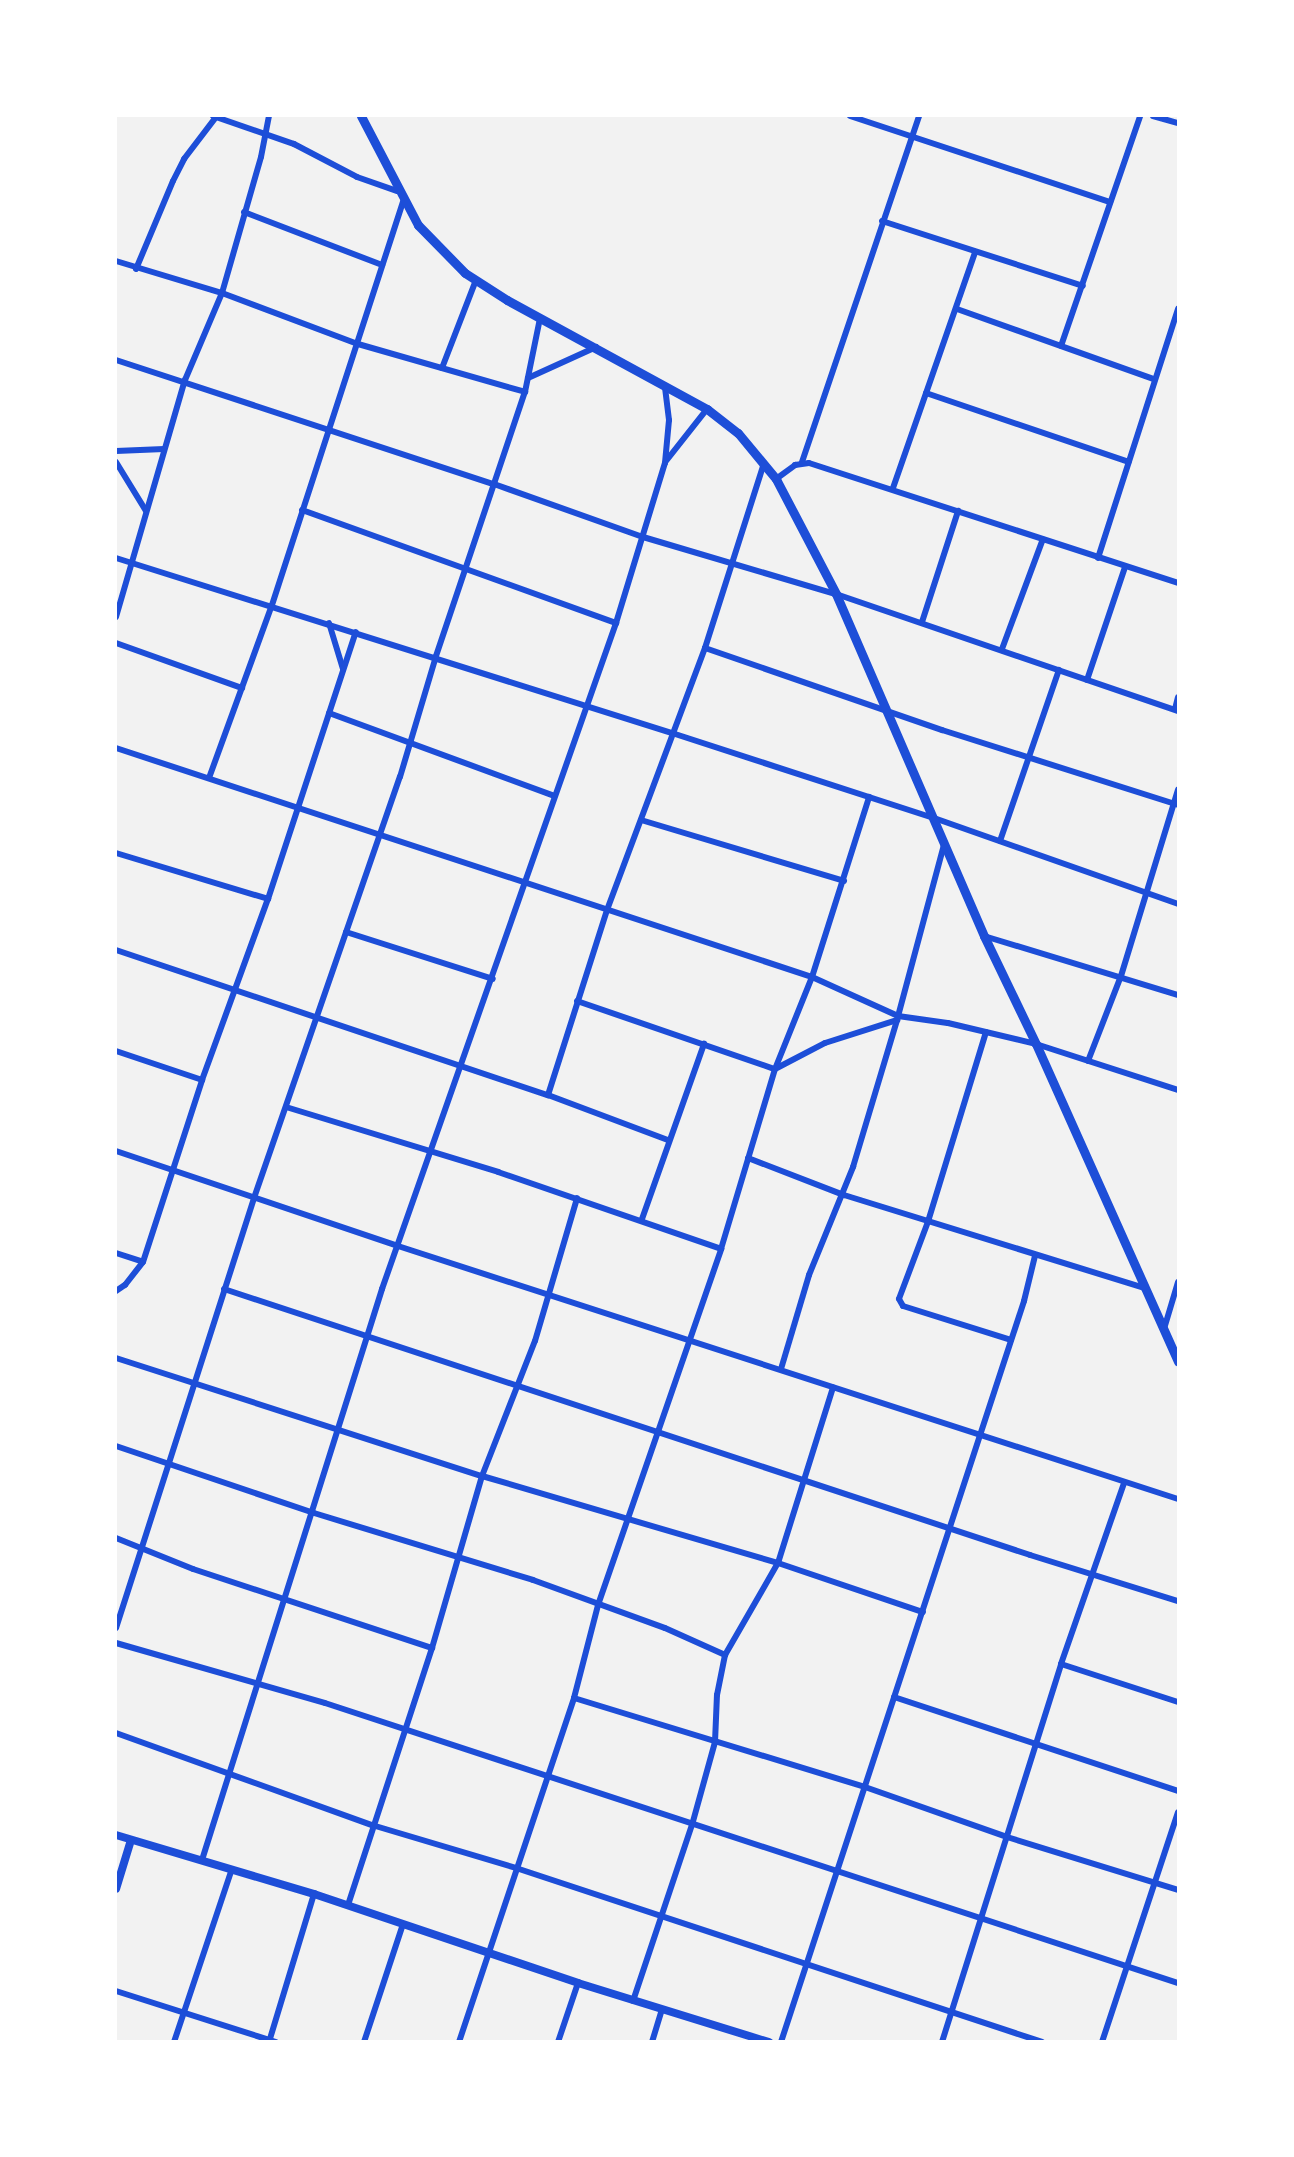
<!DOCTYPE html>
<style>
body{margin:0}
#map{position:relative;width:1294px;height:2157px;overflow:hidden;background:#f2f2f2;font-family:"Open Sans",sans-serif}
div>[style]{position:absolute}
.minor>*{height:6px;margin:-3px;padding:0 3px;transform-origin:3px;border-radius:3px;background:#1d4ed8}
.tertiary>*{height:8px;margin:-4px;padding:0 4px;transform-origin:4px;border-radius:4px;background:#1d4ed8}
.secondary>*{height:9px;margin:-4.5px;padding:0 4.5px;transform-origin:4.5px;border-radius:4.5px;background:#1d4ed8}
span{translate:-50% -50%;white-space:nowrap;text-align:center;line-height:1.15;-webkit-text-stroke:6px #fff;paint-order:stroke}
.frame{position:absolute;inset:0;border:117px solid #fff;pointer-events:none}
</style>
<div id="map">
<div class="minor">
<div style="left:213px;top:116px;width:86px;rotate:19.1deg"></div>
<div style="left:294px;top:144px;width:71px;rotate:27.6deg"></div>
<div style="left:357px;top:177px;width:42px;rotate:19.3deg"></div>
<div style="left:850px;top:116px;width:274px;rotate:18.3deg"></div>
<div style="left:1153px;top:116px;width:26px;rotate:16deg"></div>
<div style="left:244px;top:212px;width:148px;rotate:21deg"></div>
<div style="left:882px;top:221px;width:211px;rotate:17.9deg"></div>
<div style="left:116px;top:261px;width:111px;rotate:16.8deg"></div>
<div style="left:222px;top:293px;width:145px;rotate:20.6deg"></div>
<div style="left:358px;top:344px;width:174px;rotate:16deg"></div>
<div style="left:136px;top:269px;width:95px;rotate:-67.2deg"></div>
<div style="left:173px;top:181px;width:25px;rotate:-63deg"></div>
<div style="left:184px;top:159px;width:53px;rotate:-52.7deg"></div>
<div style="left:957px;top:309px;width:209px;rotate:19.6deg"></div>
<div style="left:1061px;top:346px;width:243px;rotate:-71deg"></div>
<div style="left:116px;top:360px;width:398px;rotate:18.2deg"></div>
<div style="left:494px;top:484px;width:158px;rotate:19.6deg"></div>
<div style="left:643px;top:537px;width:201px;rotate:16.5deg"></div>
<div style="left:836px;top:594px;width:361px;rotate:18.9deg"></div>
<div style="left:442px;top:368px;width:94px;rotate:-68.9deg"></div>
<div style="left:528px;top:378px;width:75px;rotate:-24.5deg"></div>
<div style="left:926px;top:393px;width:214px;rotate:18.8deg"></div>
<div style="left:116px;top:451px;width:48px;rotate:-2.4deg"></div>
<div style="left:666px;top:461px;width:66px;rotate:-51.7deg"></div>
<div style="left:116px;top:462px;width:57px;rotate:58.5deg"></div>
<div style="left:802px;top:462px;width:365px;rotate:-71.3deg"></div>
<div style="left:776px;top:479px;width:24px;rotate:-36deg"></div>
<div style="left:795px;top:465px;width:14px;rotate:-8deg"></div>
<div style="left:809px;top:463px;width:388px;rotate:18deg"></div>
<div style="left:893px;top:488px;width:250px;rotate:-70.8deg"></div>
<div style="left:302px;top:510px;width:334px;rotate:19.8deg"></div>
<div style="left:116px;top:558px;width:583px;rotate:17.47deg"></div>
<div style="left:672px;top:733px;width:275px;rotate:18deg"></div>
<div style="left:934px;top:818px;width:259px;rotate:19.4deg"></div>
<div style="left:1098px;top:558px;width:262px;rotate:-72.2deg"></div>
<div style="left:116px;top:617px;width:247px;rotate:-73.8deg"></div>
<div style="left:185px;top:380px;width:95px;rotate:-67deg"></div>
<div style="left:222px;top:293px;width:141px;rotate:-74deg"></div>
<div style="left:261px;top:157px;width:42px;rotate:-79deg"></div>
<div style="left:922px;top:622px;width:117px;rotate:-72deg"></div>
<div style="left:329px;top:623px;width:48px;rotate:73.1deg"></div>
<div style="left:116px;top:643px;width:134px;rotate:19.7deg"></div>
<div style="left:705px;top:648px;width:251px;rotate:19.1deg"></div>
<div style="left:942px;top:730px;width:248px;rotate:17.6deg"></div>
<div style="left:1002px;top:649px;width:117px;rotate:-69.6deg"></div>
<div style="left:1087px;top:680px;width:119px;rotate:-71.4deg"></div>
<div style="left:1175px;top:709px;width:12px;rotate:-76deg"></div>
<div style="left:329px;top:713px;width:240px;rotate:20.2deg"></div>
<div style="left:116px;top:748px;width:733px;rotate:18.21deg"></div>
<div style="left:812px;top:977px;width:94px;rotate:24.4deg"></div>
<div style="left:898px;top:1016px;width:50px;rotate:8deg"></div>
<div style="left:948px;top:1023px;width:90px;rotate:13.4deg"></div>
<div style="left:1036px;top:1044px;width:149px;rotate:17.9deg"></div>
<div style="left:209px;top:778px;width:184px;rotate:-70deg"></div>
<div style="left:272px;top:605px;width:425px;rotate:-72deg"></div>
<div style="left:641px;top:820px;width:212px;rotate:16.7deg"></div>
<div style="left:1000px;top:841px;width:181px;rotate:-71deg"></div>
<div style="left:116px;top:853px;width:159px;rotate:16.8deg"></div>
<div style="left:346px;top:932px;width:154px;rotate:17.7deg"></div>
<div style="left:984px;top:936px;width:203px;rotate:16.9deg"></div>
<div style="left:116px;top:950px;width:456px;rotate:18.6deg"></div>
<div style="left:548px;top:1095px;width:128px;rotate:20.6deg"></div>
<div style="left:577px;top:1001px;width:209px;rotate:19deg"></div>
<div style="left:775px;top:1069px;width:56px;rotate:-27.5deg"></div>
<div style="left:825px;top:1043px;width:76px;rotate:-17.7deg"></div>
<div style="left:986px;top:1032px;width:195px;rotate:107deg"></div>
<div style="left:929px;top:1219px;width:85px;rotate:110.6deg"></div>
<div style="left:899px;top:1299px;width:8px;rotate:60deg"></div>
<div style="left:903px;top:1306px;width:113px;rotate:17.5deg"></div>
<div style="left:116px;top:1051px;width:91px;rotate:18.6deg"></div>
<div style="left:1088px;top:1061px;width:91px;rotate:-68.8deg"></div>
<div style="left:1121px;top:976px;width:195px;rotate:-73deg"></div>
<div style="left:548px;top:1095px;width:194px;rotate:-72.3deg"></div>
<div style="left:607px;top:910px;width:280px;rotate:-69.5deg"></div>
<div style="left:705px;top:648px;width:194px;rotate:-72.3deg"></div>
<div style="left:286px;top:1107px;width:222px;rotate:17deg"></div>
<div style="left:498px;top:1172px;width:236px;rotate:19deg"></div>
<div style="left:116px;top:1151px;width:298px;rotate:18.6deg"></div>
<div style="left:398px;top:1246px;width:820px;rotate:17.97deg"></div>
<div style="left:748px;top:1158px;width:103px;rotate:21.1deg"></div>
<div style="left:844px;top:1195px;width:315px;rotate:17.2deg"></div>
<div style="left:642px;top:1219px;width:186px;rotate:-70.5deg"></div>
<div style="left:116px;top:1253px;width:28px;rotate:18deg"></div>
<div style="left:224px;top:1289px;width:849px;rotate:18.26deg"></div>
<div style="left:1030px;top:1555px;width:155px;rotate:17.3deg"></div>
<div style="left:116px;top:1291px;width:11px;rotate:-34deg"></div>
<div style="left:125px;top:1285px;width:29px;rotate:-52deg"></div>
<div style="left:143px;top:1262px;width:191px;rotate:-72deg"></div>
<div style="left:202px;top:1080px;width:193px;rotate:-70deg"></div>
<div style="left:268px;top:899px;width:281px;rotate:-71.8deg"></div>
<div style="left:1164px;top:1329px;width:49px;rotate:-73.4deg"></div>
<div style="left:116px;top:1358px;width:385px;rotate:17.9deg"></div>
<div style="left:482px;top:1476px;width:309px;rotate:16.4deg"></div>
<div style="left:778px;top:1563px;width:153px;rotate:18.7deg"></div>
<div style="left:781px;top:1369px;width:98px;rotate:-73.4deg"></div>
<div style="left:809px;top:1275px;width:117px;rotate:-67.8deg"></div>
<div style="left:853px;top:1167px;width:153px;rotate:-73.3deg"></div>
<div style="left:897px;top:1020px;width:182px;rotate:-75deg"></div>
<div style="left:116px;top:1446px;width:209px;rotate:18.7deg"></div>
<div style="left:314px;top:1513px;width:229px;rotate:17deg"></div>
<div style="left:533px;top:1580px;width:140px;rotate:20deg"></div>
<div style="left:665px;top:1628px;width:66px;rotate:24.2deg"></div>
<div style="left:116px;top:1538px;width:83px;rotate:21.9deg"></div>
<div style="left:193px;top:1569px;width:252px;rotate:18.3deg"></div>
<div style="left:116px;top:1628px;width:452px;rotate:-72.2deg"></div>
<div style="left:254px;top:1198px;width:446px;rotate:-70.9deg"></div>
<div style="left:400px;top:777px;width:126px;rotate:-73.4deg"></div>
<div style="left:436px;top:656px;width:279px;rotate:-71.4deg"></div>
<div style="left:525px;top:392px;width:76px;rotate:-78.5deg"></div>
<div style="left:116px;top:1643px;width:217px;rotate:16deg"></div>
<div style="left:325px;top:1703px;width:898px;rotate:18.17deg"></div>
<div style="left:1061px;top:1664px;width:123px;rotate:18deg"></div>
<div style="left:894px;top:1697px;width:299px;rotate:18.3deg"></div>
<div style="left:574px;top:1698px;width:304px;rotate:17deg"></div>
<div style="left:865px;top:1787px;width:151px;rotate:19.4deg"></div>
<div style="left:1007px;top:1837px;width:179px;rotate:17.2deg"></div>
<div style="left:116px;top:1733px;width:272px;rotate:19.8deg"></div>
<div style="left:372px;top:1825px;width:150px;rotate:16.6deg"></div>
<div style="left:516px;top:1868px;width:554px;rotate:18.3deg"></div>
<div style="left:202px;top:1860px;width:599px;rotate:-72.5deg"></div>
<div style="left:382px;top:1289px;width:706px;rotate:-70.64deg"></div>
<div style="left:616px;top:623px;width:167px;rotate:-73deg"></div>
<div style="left:665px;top:463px;width:43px;rotate:-84.7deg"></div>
<div style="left:669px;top:420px;width:35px;rotate:-97deg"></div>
<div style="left:348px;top:1905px;width:270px;rotate:-71.9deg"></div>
<div style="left:432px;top:1648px;width:179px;rotate:-73.8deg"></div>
<div style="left:482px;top:1476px;width:145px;rotate:-68.6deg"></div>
<div style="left:535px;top:1341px;width:149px;rotate:-73.6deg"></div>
<div style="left:116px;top:1991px;width:168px;rotate:17.7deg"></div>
<div style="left:633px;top:2001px;width:186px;rotate:-71.5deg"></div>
<div style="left:692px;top:1825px;width:86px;rotate:-74.5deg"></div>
<div style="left:715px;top:1742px;width:47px;rotate:-87.6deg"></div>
<div style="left:717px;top:1695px;width:41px;rotate:-78.7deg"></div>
<div style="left:725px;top:1655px;width:106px;rotate:-60.1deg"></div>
<div style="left:778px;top:1563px;width:184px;rotate:-72.6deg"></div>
<div style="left:174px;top:2042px;width:182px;rotate:-71.5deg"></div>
<div style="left:269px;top:2042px;width:155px;rotate:-73.1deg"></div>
<div style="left:364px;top:2042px;width:124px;rotate:-71.7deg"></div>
<div style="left:459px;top:2042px;width:363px;rotate:-71.5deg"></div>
<div style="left:574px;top:1698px;width:96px;rotate:-75.5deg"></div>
<div style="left:598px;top:1605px;width:377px;rotate:-70.9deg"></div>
<div style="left:721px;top:1249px;width:188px;rotate:-73.3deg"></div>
<div style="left:775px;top:1069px;width:99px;rotate:-68.1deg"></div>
<div style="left:812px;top:977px;width:189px;rotate:-72.4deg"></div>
<div style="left:558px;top:2042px;width:62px;rotate:-71.3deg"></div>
<div style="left:652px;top:2042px;width:34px;rotate:-73deg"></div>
<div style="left:781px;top:2042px;width:780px;rotate:-71.84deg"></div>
<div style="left:1024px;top:1301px;width:46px;rotate:-76.3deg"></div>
<div style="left:942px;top:2042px;width:396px;rotate:-72.5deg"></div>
<div style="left:1061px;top:1664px;width:192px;rotate:-70.8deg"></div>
<div style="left:1102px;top:2042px;width:242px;rotate:-71.7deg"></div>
</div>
<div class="tertiary">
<div style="left:116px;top:1835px;width:207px;rotate:16.6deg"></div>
<div style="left:314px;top:1894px;width:279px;rotate:18.6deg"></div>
<div style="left:578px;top:1983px;width:200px;rotate:17.2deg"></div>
<div style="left:116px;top:1889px;width:51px;rotate:-73deg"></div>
</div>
<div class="secondary">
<div style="left:361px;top:116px;width:123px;rotate:62.4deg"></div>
<div style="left:418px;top:225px;width:67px;rotate:45.6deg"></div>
<div style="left:465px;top:273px;width:50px;rotate:32.7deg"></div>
<div style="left:507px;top:300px;width:228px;rotate:28.6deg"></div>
<div style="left:707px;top:409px;width:39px;rotate:38deg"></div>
<div style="left:738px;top:433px;width:60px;rotate:50.4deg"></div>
<div style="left:776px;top:479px;width:130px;rotate:62.4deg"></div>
<div style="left:836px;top:594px;width:373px;rotate:66.6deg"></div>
<div style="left:984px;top:936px;width:120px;rotate:64.3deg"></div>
<div style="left:1036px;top:1044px;width:348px;rotate:65.9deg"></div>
</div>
<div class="frame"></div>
</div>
